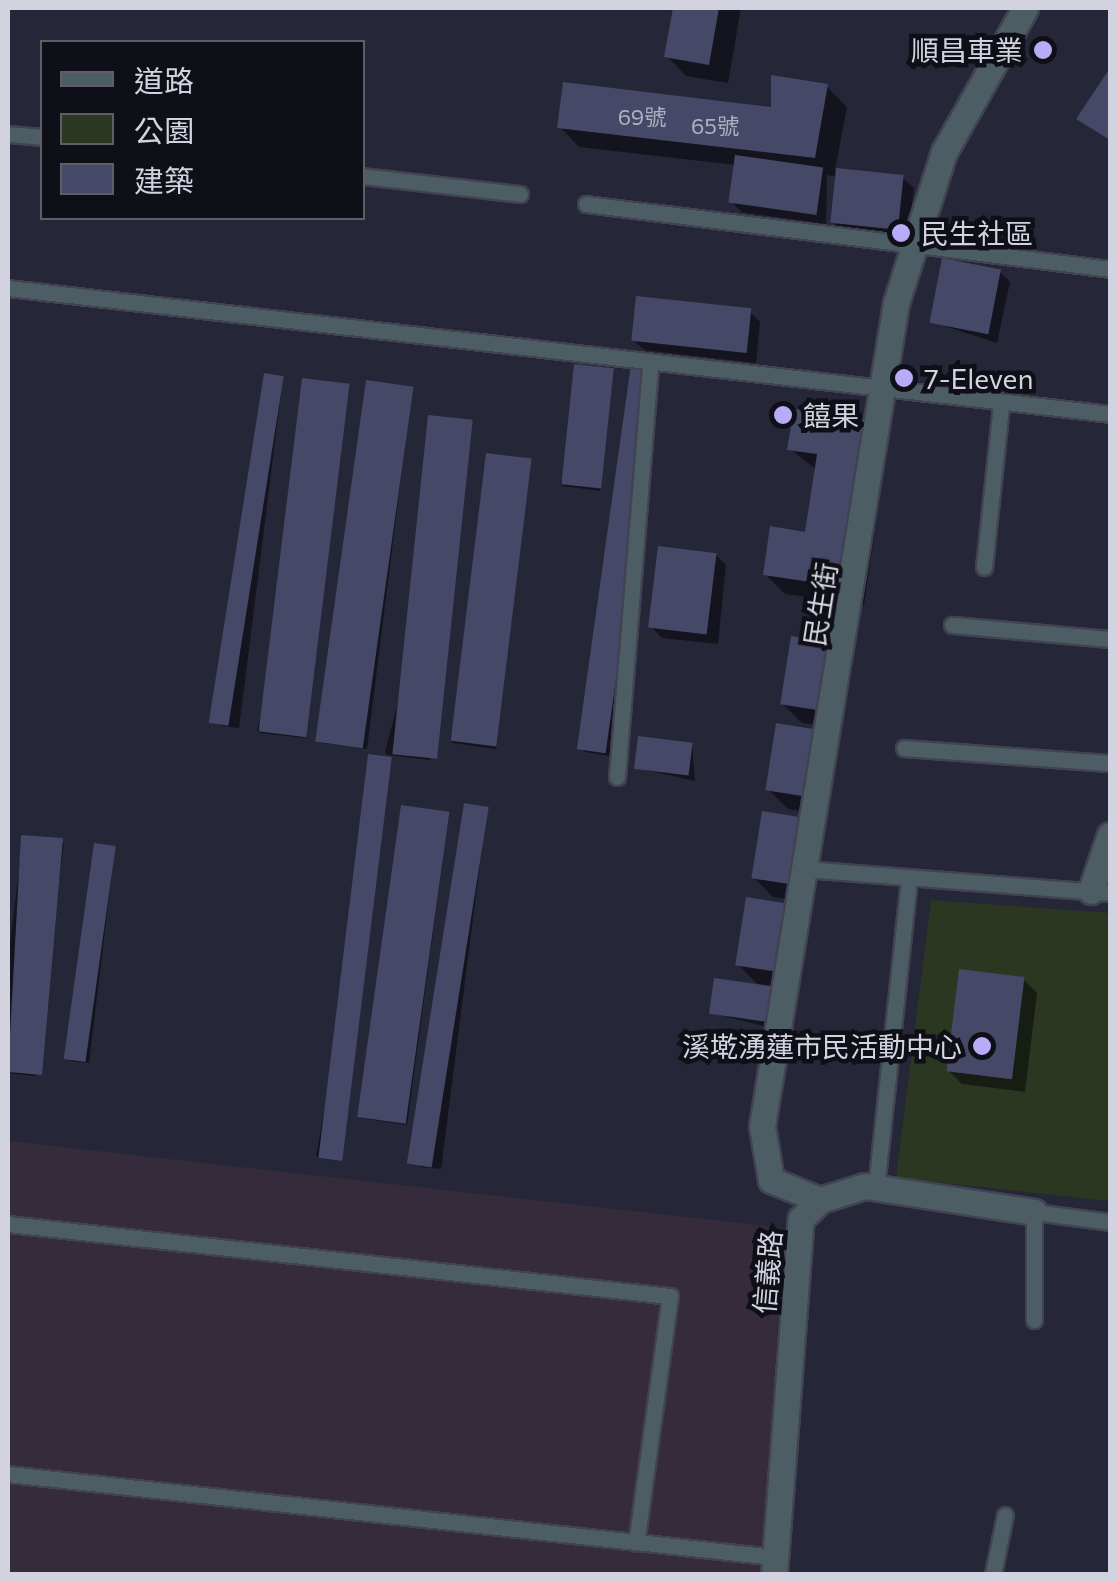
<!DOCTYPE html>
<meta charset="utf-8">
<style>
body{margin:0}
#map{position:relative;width:1118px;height:1582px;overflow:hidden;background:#252637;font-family:Commissioner,"Noto Sans TC",sans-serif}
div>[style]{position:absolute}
.industrial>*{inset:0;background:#362b3a}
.green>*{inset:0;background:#2c3722}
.shadow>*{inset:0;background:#0007;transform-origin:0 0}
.building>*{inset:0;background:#454867;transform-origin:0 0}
.roads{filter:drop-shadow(2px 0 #414252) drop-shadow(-2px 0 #414252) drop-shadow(0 2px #414252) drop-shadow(0 -2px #414252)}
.service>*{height:15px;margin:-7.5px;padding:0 7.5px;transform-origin:7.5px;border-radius:7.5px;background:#4d5d64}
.minor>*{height:25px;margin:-12.5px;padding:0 12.5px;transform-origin:12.5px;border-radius:12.5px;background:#4d5d64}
.tertiary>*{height:25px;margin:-12.5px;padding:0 12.5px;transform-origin:12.5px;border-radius:12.5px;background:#4d5d64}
.dots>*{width:28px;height:28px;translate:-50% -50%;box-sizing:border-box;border:5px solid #0f1017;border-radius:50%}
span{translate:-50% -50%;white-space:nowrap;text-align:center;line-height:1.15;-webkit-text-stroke:9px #0f1017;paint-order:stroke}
.number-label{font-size:22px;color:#afb0c0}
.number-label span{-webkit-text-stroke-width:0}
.poi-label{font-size:28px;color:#d2d3de}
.right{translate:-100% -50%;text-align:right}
.left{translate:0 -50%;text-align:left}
.street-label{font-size:28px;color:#d2d3de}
.frame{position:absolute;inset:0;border:10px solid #d2d3de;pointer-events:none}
.legend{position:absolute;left:40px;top:40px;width:325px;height:180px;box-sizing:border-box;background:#0f1017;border:2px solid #5d5e67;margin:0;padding:12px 18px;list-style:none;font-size:30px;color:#d2d3de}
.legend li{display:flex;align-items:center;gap:20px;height:50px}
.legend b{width:50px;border:2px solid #5d5e67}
</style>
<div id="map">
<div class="industrial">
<div style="clip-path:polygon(8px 1141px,768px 1226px,782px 1264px,761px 1574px,8px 1574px)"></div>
</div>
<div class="green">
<div style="clip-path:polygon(931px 900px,1110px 913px,1110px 1201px,896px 1178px)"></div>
</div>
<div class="shadow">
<div style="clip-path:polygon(675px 8px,741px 8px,728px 83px,686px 76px,667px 56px)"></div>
<div style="clip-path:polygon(827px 87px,847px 107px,835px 170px,903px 178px,914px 188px,908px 240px,843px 232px,833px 222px,838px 177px,827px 175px,826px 224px,741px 212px,731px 201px,736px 165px,579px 147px,560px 127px,773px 109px)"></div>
<div style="clip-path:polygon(999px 271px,1010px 282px,997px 343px,932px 322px)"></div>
<div style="clip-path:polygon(750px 312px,760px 322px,756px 363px,644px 350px,633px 340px)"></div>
<div style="clip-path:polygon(659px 370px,610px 756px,585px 752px,582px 749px)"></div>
<div style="clip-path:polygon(613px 371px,600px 491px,563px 486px,560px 483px)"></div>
<div style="clip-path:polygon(283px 378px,239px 728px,222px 726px,220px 723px)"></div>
<div style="clip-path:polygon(349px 386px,305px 738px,260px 733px,257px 730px)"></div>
<div style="clip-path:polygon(412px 389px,367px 749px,323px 743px,321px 741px)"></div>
<div style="clip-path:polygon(472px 423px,430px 760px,388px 755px,385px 752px)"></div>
<div style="clip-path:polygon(881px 441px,886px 454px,864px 605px,785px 594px,765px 574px,807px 535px,817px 470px,790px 449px)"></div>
<div style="clip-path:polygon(531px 462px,496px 749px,453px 743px,450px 740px)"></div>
<div style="clip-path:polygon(716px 555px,726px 565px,718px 644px,662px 638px,652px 627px)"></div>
<div style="clip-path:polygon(833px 645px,853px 665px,841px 729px,802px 723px,782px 703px)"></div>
<div style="clip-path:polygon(818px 732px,838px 752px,827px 815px,788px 809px,768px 789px)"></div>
<div style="clip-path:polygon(692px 745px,695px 781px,637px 768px)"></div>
<div style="clip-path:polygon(390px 759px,339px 1161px,318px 1158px,316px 1156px)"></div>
<div style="clip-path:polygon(487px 809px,441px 1169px,420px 1167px,417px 1164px)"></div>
<div style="clip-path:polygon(449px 815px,407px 1125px,361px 1118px,359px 1116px)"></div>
<div style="clip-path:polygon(804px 820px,823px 840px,813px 903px,773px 897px,753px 877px)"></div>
<div style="left:23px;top:838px;width:41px;height:235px;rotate:7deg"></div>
<div style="clip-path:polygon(115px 848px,89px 1063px,71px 1061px,68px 1058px)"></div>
<div style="clip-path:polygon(807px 926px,797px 990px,770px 986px,781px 996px,776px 1029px,711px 1013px,761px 988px,738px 964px)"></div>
<div style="clip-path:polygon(1023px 979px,1037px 993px,1025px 1092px,962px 1084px,948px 1070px)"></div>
</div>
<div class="building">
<div style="clip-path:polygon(673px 8px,719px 8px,709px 65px,664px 57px)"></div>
<div style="clip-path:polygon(1110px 68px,1110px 140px,1076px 119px)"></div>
<div style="clip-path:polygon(771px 75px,828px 84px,815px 158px,557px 128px,563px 82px,771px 107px)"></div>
<div style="left:735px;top:155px;width:89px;height:48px;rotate:8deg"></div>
<div style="left:836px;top:168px;width:68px;height:55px;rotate:6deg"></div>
<div style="left:942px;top:258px;width:60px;height:66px;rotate:11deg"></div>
<div style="left:636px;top:296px;width:116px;height:45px;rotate:6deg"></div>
<div style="left:574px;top:364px;width:40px;height:121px;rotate:6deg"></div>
<div style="left:631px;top:364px;width:29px;height:389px;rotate:8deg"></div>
<div style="left:264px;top:373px;width:20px;height:354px;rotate:9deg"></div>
<div style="left:302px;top:378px;width:48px;height:356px;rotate:7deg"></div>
<div style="left:366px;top:380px;width:48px;height:365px;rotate:8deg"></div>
<div style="clip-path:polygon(794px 409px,862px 418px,868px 433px,845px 587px,763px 575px,770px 526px,805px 532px,817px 454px,787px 450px)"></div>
<div style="left:428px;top:415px;width:45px;height:341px;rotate:6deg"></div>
<div style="left:486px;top:453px;width:46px;height:290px;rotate:7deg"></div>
<div style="left:658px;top:546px;width:59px;height:82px;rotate:7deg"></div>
<div style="left:791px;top:636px;width:44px;height:69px;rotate:9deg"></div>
<div style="left:776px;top:723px;width:44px;height:68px;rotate:9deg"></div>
<div style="left:638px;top:736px;width:55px;height:33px;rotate:7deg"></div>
<div style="left:368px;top:754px;width:24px;height:407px;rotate:7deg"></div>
<div style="left:464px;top:803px;width:25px;height:365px;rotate:9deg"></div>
<div style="left:401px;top:805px;width:49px;height:315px;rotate:8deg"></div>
<div style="left:762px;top:811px;width:44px;height:68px;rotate:9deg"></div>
<div style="clip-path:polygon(21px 835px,63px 838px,42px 1075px,8px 1072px)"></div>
<div style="left:94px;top:843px;width:22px;height:218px;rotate:8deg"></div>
<div style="left:746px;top:897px;width:44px;height:69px;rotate:9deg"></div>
<div style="left:959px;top:969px;width:66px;height:103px;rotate:7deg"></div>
<div style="left:714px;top:978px;width:62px;height:36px;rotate:8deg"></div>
</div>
<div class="roads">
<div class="service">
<div style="left:8px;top:134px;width:34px;rotate:5deg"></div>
<div style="left:362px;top:176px;width:159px;rotate:6.5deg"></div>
<div style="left:586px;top:204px;width:528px;rotate:7.07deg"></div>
<div style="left:8px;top:288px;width:1109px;rotate:6.52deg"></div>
<div style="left:984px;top:567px;width:163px;rotate:-84deg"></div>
<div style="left:952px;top:625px;width:159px;rotate:5.1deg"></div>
<div style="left:904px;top:748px;width:207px;rotate:4.2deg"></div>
<div style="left:617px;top:777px;width:411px;rotate:-85.4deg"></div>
<div style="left:806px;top:869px;width:305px;rotate:4.5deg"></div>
<div style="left:876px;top:1188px;width:309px;rotate:-83.9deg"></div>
<div style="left:8px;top:1224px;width:666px;rotate:6.21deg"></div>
<div style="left:670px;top:1296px;width:249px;rotate:97.8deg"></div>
<div style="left:1034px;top:1320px;width:108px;rotate:-90deg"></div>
<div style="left:1034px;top:1212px;width:77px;rotate:7.5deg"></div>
<div style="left:8px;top:1474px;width:771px;rotate:6.18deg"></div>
<div style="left:993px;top:1574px;width:60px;rotate:-78.5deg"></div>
</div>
<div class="minor">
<div style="left:1091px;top:891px;width:59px;rotate:-71.3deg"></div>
<div style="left:820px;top:1200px;width:47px;rotate:-17.3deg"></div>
<div style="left:865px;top:1186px;width:171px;rotate:8.7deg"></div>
</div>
<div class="tertiary">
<div style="left:820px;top:1200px;width:53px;rotate:-157.8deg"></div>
<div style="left:771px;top:1180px;width:55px;rotate:-99.5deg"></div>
<div style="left:762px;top:1126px;width:834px;rotate:-80.75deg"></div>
<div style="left:896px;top:303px;width:158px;rotate:-72.4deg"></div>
<div style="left:944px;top:152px;width:165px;rotate:-60.6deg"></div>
<div style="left:774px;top:1574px;width:356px;rotate:-85.7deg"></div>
<div style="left:801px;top:1219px;width:27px;rotate:-45deg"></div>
</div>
</div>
<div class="dots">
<div style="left:1043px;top:50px;background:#b9abf7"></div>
<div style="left:901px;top:233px;background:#b9abf7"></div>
<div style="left:904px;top:378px;background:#b9abf7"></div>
<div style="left:783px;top:415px;background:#b9abf7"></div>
<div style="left:982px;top:1046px;background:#b9abf7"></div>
</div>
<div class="number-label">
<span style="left:642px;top:117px">69號</span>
<span style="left:715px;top:126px">65號</span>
</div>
<div class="poi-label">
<span class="right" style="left:1023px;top:50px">順昌車業</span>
<span class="left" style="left:921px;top:233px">民生社區</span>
<span class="left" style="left:924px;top:378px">7-Eleven</span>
<span class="left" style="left:803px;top:415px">饎果</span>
<span class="right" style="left:962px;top:1046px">溪墘湧蓮市民活動中心</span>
</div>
<div class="street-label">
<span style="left:820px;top:604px;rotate:-81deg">民生街</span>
<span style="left:767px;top:1272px;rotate:-85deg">信義路</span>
</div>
<div class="frame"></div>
<ul class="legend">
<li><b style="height:12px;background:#4d5d64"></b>道路</li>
<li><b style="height:28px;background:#2c3722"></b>公園</li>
<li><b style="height:28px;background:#454867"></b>建築</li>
</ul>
</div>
